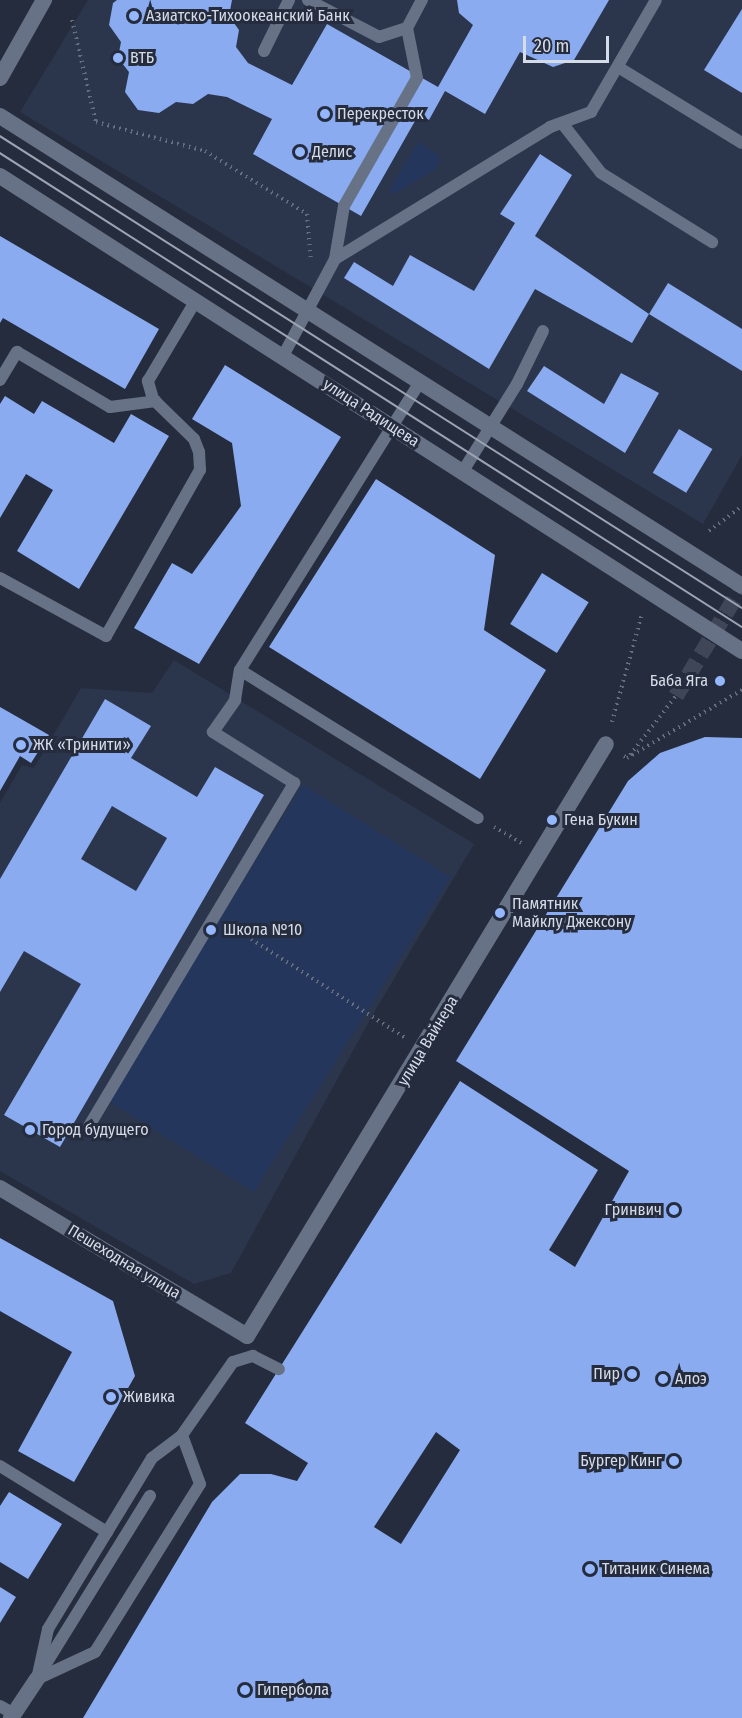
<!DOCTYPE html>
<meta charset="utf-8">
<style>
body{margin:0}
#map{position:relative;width:742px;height:1718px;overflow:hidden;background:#242c3e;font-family:"Fira Sans Condensed",sans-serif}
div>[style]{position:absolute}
.built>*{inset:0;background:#2b364d}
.green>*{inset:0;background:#25365d;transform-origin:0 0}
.building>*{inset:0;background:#8aabf0;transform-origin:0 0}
.pedestrian-tunnel>*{height:16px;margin-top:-8px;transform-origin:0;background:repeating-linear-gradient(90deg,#3f4657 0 16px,transparent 0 24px)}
.path>*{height:4px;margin-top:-2px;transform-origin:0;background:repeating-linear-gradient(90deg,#676e7e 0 1.5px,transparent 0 6px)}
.service>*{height:12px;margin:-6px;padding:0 6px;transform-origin:6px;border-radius:6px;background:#677286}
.pedestrian>*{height:16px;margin:-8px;padding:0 8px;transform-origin:8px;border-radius:8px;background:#677286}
.minor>*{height:16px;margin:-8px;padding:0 8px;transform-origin:8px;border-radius:8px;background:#677286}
.tertiary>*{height:16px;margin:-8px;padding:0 8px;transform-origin:8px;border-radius:8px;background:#677286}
.tram>*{height:1.5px;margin:-0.75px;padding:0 0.75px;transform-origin:0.75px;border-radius:0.75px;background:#9ca3b1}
.dots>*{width:16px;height:16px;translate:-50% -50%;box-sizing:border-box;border:3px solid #242c3e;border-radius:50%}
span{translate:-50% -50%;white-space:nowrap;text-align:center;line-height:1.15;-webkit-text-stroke:6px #242c3e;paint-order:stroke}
.poi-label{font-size:16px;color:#d5dbe7}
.left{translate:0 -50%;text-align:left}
.right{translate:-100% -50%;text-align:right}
.street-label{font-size:16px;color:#d5dbe7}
.scale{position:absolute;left:523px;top:36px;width:86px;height:27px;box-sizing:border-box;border:3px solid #d5dbe7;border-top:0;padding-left:8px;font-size:18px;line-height:21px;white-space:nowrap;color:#d5dbe7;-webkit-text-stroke:4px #242c3e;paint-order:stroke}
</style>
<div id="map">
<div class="built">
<div style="clip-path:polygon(88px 0,742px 0,742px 455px,703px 524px,20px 112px)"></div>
<div style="clip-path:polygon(174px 660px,474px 844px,372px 1016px,231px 1273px,194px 1284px,0 1171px,0 803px,22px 765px,34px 768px,81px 688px,152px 693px)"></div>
</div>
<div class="green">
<div style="clip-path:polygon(418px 142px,438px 155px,440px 161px,436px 169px,394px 194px,389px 191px)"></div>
<div style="left:303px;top:785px;width:174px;height:371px;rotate:32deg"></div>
</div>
<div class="building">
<div style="clip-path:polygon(117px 0,232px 0,229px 16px,239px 30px,236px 47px,248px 63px,292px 85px,327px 24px,438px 87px,473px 25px,459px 13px,457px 0,609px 0,574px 60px,553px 67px,520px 52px,485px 114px,445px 91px,429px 120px,419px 114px,361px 216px,253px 154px,272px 119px,227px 97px,208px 94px,193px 104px,176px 102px,159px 113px,138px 110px,125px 92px,129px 72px,118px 58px,121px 42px,109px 25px,113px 3px)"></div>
<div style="clip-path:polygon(742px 9px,742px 93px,704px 70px)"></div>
<div style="clip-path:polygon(540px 154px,572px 175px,535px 236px,649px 314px,632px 343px,535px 289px,489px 369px,344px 278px,354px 262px,393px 286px,410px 255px,474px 291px,515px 223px,500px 214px)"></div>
<div style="clip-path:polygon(0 236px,159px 329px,125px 389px,3px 318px,0 323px)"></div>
<div style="clip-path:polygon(668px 283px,742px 329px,742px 371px,649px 314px)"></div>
<div style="clip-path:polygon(225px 365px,341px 437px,199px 664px,134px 628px,172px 563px,192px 574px,241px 506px,232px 443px,192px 419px)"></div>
<div style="clip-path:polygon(544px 366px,604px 404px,621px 373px,659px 393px,625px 453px,527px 391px)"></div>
<div style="clip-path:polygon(5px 396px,34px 414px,42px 401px,114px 443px,131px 414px,169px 436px,79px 589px,17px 551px,53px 490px,26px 474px,0 518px,0 404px)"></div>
<div style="left:679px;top:429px;width:39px;height:51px;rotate:31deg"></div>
<div style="clip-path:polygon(376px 479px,495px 555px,484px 630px,546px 670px,480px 779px,269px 647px)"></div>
<div style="left:542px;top:573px;width:55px;height:60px;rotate:32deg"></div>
<div style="clip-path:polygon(evenodd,105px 699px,151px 726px,131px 758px,197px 797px,215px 767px,264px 795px,60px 1147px,4px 1115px,81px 984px,24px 951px,0 992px,0 879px,105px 699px,112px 806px,167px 838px,136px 891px,81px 859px,112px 806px)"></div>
<div style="clip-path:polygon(0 707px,49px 735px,31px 763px,20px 756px,0 791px)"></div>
<div style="clip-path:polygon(evenodd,705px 737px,742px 738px,742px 1718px,83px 1718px,212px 1502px,240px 1474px,271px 1474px,297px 1481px,308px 1463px,245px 1423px,460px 1081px,598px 1170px,549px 1250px,575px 1267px,629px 1171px,456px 1061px,628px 781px,660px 753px,705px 737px,436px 1432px,460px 1450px,401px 1544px,374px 1527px,436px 1432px)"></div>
<div style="clip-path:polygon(0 1238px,113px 1301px,135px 1376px,74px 1482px,18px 1451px,72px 1352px,0 1311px)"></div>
<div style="clip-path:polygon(9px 1492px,62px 1524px,28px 1579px,0 1562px,0 1506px)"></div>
<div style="clip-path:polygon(0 1587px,16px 1597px,0 1623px)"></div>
</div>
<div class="pedestrian-tunnel">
<div style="left:676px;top:696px;width:128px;rotate:-59deg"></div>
</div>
<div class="path">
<div style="left:72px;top:20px;width:105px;rotate:76.8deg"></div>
<div style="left:96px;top:122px;width:113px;rotate:14.9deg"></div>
<div style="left:205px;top:151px;width:120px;rotate:31.7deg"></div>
<div style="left:307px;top:214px;width:46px;rotate:85deg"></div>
<div style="left:709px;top:531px;width:41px;rotate:-37.1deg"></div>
<div style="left:612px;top:722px;width:112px;rotate:-74.5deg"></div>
<div style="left:630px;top:755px;width:75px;rotate:-52.1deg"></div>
<div style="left:624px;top:756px;width:4px;rotate:34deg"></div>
<div style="left:627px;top:758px;width:134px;rotate:-30.6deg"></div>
<div style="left:494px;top:827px;width:32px;rotate:30deg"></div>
<div style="left:231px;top:926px;width:206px;rotate:32.7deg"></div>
</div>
<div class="service">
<div style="left:308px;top:0;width:80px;rotate:27.5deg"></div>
<div style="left:379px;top:37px;width:29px;rotate:-18deg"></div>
<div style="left:264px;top:51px;width:57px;rotate:-63.9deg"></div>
<div style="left:618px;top:67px;width:145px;rotate:31.5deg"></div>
<div style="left:562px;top:123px;width:63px;rotate:52deg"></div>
<div style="left:601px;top:173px;width:131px;rotate:31.9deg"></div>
<div style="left:335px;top:259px;width:54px;rotate:-80.4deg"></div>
<div style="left:344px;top:206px;width:147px;rotate:-60.3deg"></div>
<div style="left:417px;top:78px;width:51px;rotate:-101.3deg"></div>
<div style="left:407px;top:28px;width:32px;rotate:-62deg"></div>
<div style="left:283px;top:356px;width:110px;rotate:-61.8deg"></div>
<div style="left:335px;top:259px;width:252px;rotate:-31.5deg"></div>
<div style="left:550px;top:127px;width:44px;rotate:-20.1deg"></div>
<div style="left:591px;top:112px;width:129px;rotate:-59.9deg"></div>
<div style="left:0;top:380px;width:33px;rotate:-59deg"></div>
<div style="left:17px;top:352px;width:108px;rotate:30.6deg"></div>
<div style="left:110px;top:407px;width:46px;rotate:-7.4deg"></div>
<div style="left:463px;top:471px;width:102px;rotate:-58.2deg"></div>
<div style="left:517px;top:384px;width:59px;rotate:-63.9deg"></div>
<div style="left:0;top:578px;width:121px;rotate:28.7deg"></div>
<div style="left:106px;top:636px;width:191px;rotate:-60.5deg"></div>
<div style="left:200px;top:470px;width:18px;rotate:-93deg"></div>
<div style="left:199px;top:452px;width:14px;rotate:-111deg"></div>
<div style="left:194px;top:439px;width:57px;rotate:-135.7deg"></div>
<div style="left:153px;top:399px;width:19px;rotate:-106deg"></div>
<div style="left:148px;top:381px;width:92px;rotate:-59.3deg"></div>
<div style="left:240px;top:670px;width:280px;rotate:31.9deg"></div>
<div style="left:89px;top:1126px;width:400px;rotate:-59.1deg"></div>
<div style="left:294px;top:783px;width:96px;rotate:-147.8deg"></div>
<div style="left:213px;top:732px;width:39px;rotate:-55deg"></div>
<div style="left:235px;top:700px;width:30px;rotate:-81deg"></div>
<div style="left:240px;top:670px;width:340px;rotate:-58deg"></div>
<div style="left:0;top:1466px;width:126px;rotate:31.7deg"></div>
<div style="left:42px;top:1670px;width:205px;rotate:-58.2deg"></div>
<div style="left:37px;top:1679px;width:51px;rotate:-77.6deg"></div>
<div style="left:48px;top:1629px;width:200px;rotate:-58.7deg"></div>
<div style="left:152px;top:1458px;width:38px;rotate:-37deg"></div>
<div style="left:182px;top:1435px;width:89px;rotate:-55.1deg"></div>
<div style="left:233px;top:1362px;width:21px;rotate:-17deg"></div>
<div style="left:253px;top:1356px;width:29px;rotate:27deg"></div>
<div style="left:37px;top:1679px;width:64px;rotate:-25deg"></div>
<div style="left:95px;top:1652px;width:198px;rotate:-58deg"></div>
<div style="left:200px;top:1484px;width:52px;rotate:-110.2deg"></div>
<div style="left:0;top:1706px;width:16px;rotate:30deg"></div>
</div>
<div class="pedestrian">
<div style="left:0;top:1188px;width:288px;rotate:30.9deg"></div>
<div style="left:247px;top:1336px;width:692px;rotate:-58.77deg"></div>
</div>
<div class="minor">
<div style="left:11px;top:1718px;width:47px;rotate:-56.3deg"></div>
</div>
<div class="tertiary">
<div style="left:0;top:78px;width:90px;rotate:-60.6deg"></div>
<div style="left:0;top:116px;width:878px;rotate:32.35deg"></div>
<div style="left:0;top:176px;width:881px;rotate:32.63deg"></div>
</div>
<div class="tram">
<div style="left:0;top:136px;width:879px;rotate:32.46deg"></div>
<div style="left:0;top:153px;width:880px;rotate:32.57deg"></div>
</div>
<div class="dots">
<div style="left:134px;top:16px;background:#95b7fd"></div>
<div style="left:118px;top:58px;background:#95b7fd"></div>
<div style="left:325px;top:114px;background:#95b7fd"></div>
<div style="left:300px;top:152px;background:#95b7fd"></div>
<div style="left:720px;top:681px;background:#95b7fd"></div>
<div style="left:21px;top:745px;background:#95b7fd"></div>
<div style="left:552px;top:820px;background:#95b7fd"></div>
<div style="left:500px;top:913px;background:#95b7fd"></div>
<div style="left:211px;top:930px;background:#95b7fd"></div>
<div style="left:30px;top:1130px;background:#95b7fd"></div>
<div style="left:674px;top:1210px;background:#95b7fd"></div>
<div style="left:632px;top:1374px;background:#95b7fd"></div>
<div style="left:663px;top:1379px;background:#95b7fd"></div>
<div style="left:111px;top:1397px;background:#95b7fd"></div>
<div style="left:674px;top:1461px;background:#95b7fd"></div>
<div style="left:590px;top:1569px;background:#95b7fd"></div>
<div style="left:245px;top:1690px;background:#95b7fd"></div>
</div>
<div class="poi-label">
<span class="left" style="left:146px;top:16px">Азиатско-Тихоокеанский Банк</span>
<span class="left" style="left:130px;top:58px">ВТБ</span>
<span class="left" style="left:337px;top:114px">Перекресток</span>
<span class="left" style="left:312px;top:152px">Делис</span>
<span class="right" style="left:708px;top:681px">Баба Яга</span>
<span class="left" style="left:33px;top:745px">ЖК «Тринити»</span>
<span class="left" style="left:564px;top:820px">Гена Букин</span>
<span class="left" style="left:512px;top:913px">Памятник<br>Майклу Джексону</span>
<span class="left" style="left:223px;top:930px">Школа №10</span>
<span class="left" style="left:42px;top:1130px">Город будущего</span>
<span class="right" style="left:662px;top:1210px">Гринвич</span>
<span class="right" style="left:620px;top:1374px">Пир</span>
<span class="left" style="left:675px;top:1379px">Алоэ</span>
<span class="left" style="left:123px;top:1397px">Живика</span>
<span class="right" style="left:662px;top:1461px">Бургер Кинг</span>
<span class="left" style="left:602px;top:1569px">Титаник Синема</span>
<span class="left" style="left:257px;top:1690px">Гипербола</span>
</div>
<div class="street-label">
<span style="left:371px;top:413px;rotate:33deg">улица Радищева</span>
<span style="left:428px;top:1041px;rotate:-59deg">улица Вайнера</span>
<span style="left:124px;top:1262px;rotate:31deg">Пешеходная улица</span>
</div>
<div class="scale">20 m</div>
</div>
